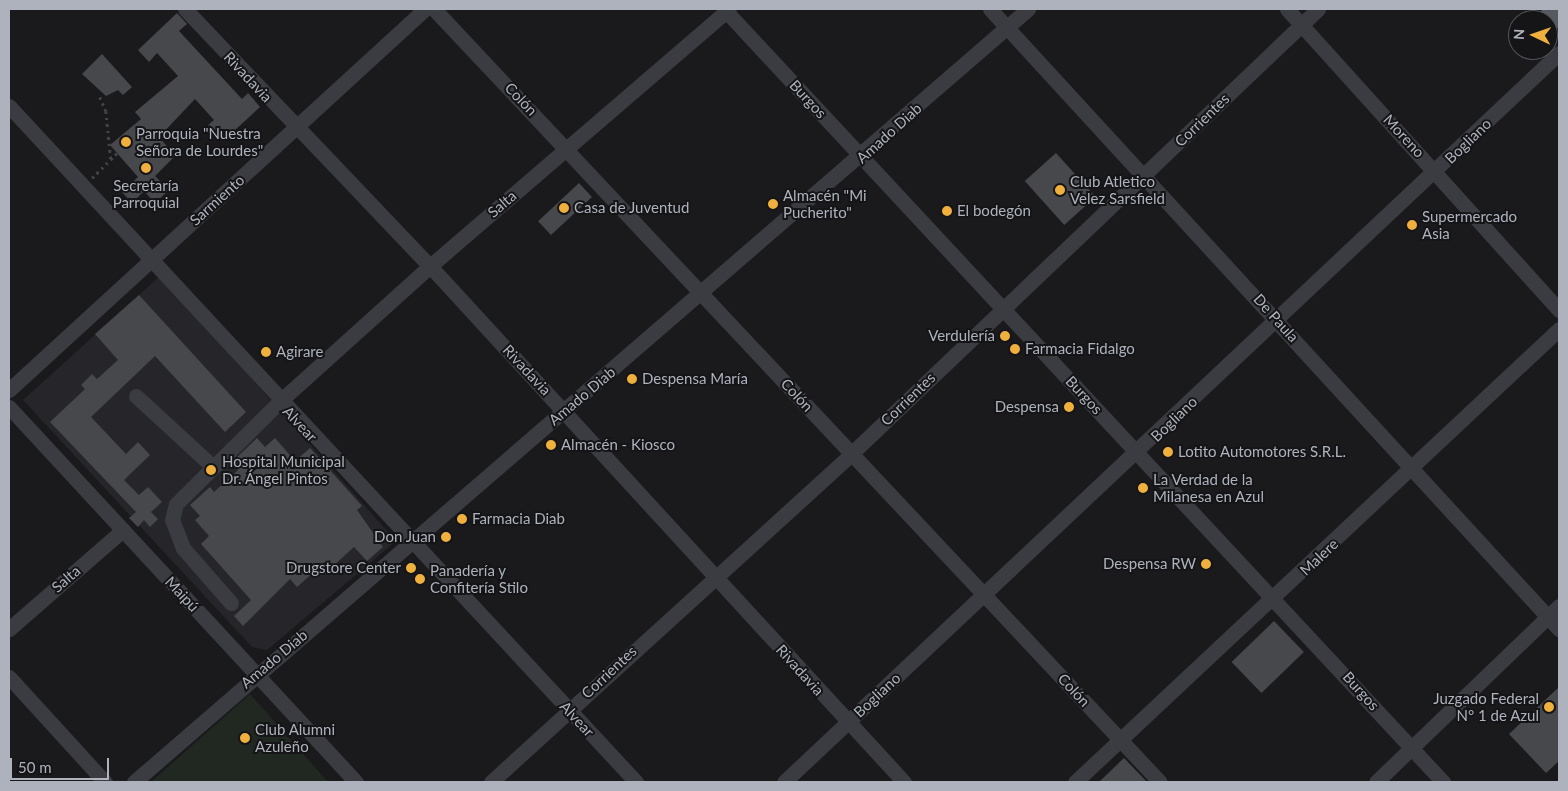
<!DOCTYPE html>
<meta charset="utf-8">
<style>
body{margin:0}
#map{position:relative;width:1568px;height:791px;overflow:hidden;background:#1a1a1d;font-family:Lato,sans-serif}
div>[style]{position:absolute}
.built>*{inset:0;background:#26262a}
.green>*{inset:0;background:#202821}
.building>*{inset:0;background:#47484c;transform-origin:0 0}
.path>*{height:2.5px;margin-top:-1.25px;transform-origin:0;background:repeating-linear-gradient(90deg,#414348 0 2.5px,transparent 0 6.5px)}
.minor>*{height:15px;margin:-7.5px;padding:0 7.5px;transform-origin:7.5px;border-radius:7.5px;background:#3b3c41}
.major>*{height:19px;margin:-9.5px;padding:0 9.5px;transform-origin:9.5px;border-radius:9.5px;background:#575960}
.dots>*{width:14px;height:14px;translate:-50% -50%;box-sizing:border-box;border:2px solid #151518;border-radius:50%}
span{translate:-50% -50%;white-space:nowrap;text-align:center;line-height:1.15;-webkit-text-stroke:4px #151518;paint-order:stroke}
.street-label{font-size:15px;color:#adb2bc}
.poi-label{font-size:15px;color:#adb2bc}
.left{translate:0 -50%;text-align:left}
.right{translate:-100% -50%;text-align:right}
.frame{position:absolute;inset:0;border:10px solid #adb2bc;pointer-events:none}
.north{position:absolute;left:1508px;top:10px;width:50px;height:50px;box-sizing:border-box;background:#151518;border:1px solid #52545a;border-radius:50%;rotate:273deg;font-size:14px;font-weight:700;line-height:20px;text-align:center;color:#adb2bc}
.north::after{content:'';display:block;margin:auto;width:18px;height:22px;background:#f0b03e;clip-path:polygon(50% 0,100% 100%,50% 72%,0 100%)}
.scale{position:absolute;left:10px;top:758px;width:99px;height:22px;box-sizing:border-box;border:2px solid #adb2bc;border-top:0;padding-left:6px;font-size:15px;line-height:18px;white-space:nowrap;color:#adb2bc;-webkit-text-stroke:4px #151518;paint-order:stroke}
</style>
<div id="map">
<div class="built">
<div style="clip-path:polygon(160px 276px,396px 541px,267px 650px,252px 647px,23px 400px)"></div>
</div>
<div class="green">
<div style="clip-path:polygon(250px 694px,328px 782px,151px 782px)"></div>
</div>
<div class="building">
<div style="clip-path:polygon(177px 13px,187px 24px,179px 31px,242px 99px,248px 93px,260px 107px,223px 141px,208px 125px,214px 120px,195px 99px,159px 137px,175px 156px,155px 176px,169px 190px,155px 203px,144px 191px,132px 203px,122px 192px,138px 177px,110px 145px,141px 119px,135px 112px,178px 76px,157px 53px,149px 62px,138px 50px)"></div>
<div style="clip-path:polygon(102px 54px,132px 87px,123px 95px,118px 90px,106px 96px,82px 74px)"></div>
<div style="left:1056px;top:153px;width:59px;height:42px;rotate:48deg"></div>
<div style="left:579px;top:183px;width:19px;height:56px;rotate:47deg"></div>
<div style="clip-path:polygon(139px 295px,246px 412px,225px 432px,155px 356px,91px 417px,126px 454px,138px 442px,150px 455px,124px 480px,139px 495px,148px 487px,162px 502px,151px 512px,158px 519px,150px 527px,144px 520px,138px 527px,129px 518px,136px 512px,50px 422px,85px 389px,81px 385px,92px 374px,97px 379px,118px 360px,95px 334px)"></div>
<div style="clip-path:polygon(257px 438px,265px 447px,275px 438px,295px 461px,310px 448px,362px 506px,357px 510px,383px 547px,367px 561px,354px 547px,332px 567px,326px 561px,297px 587px,290px 579px,243px 626px,234px 616px,251px 600px,201px 544px,209px 536px,195px 520px,200px 516px,190px 505px,210px 487px,214px 492px,238px 470px,232px 462px)"></div>
<div style="left:1274px;top:621px;width:43px;height:59px;rotate:46deg"></div>
<div style="clip-path:polygon(1559px 687px,1559px 761px,1546px 773px,1509px 734px)"></div>
<div style="clip-path:polygon(1124px 758px,1147px 782px,1099px 782px)"></div>
</div>
<div class="path">
<div style="left:100px;top:97px;width:15px;rotate:67deg"></div>
<div style="left:106px;top:111px;width:49px;rotate:84.2deg"></div>
<div style="left:92px;top:178px;width:35px;rotate:-45deg"></div>
</div>
<div class="minor">
<div style="left:185px;top:9px;width:355px;rotate:46.4deg"></div>
<div style="left:430px;top:266px;width:701px;rotate:47.43deg"></div>
<div style="left:434px;top:9px;width:1060px;rotate:46.8deg"></div>
<div style="left:724px;top:9px;width:1056px;rotate:47.07deg"></div>
<div style="left:990px;top:9px;width:842px;rotate:47.46deg"></div>
<div style="left:1287px;top:9px;width:406px;rotate:47.9deg"></div>
<div style="left:9px;top:106px;width:922px;rotate:47.15deg"></div>
<div style="left:9px;top:390px;width:564px;rotate:-42.49deg"></div>
<div style="left:136px;top:396px;width:103px;rotate:42.6deg"></div>
<div style="left:9px;top:407px;width:511px;rotate:47.22deg"></div>
<div style="left:231px;top:603px;width:73px;rotate:-131.1deg"></div>
<div style="left:183px;top:548px;width:30px;rotate:-111deg"></div>
<div style="left:172px;top:520px;width:16px;rotate:-76deg"></div>
<div style="left:176px;top:504px;width:145px;rotate:-44.7deg"></div>
<div style="left:279px;top:402px;width:203px;rotate:-42deg"></div>
<div style="left:430px;top:266px;width:394px;rotate:-40.7deg"></div>
<div style="left:9px;top:629px;width:151px;rotate:-41deg"></div>
<div style="left:9px;top:677px;width:142px;rotate:47.6deg"></div>
<div style="left:134px;top:782px;width:1182px;rotate:-40.85deg"></div>
<div style="left:491px;top:782px;width:488px;rotate:-42.3deg"></div>
<div style="left:852px;top:453px;width:644px;rotate:-43.62deg"></div>
<div style="left:784px;top:782px;width:1064px;rotate:-43.25deg"></div>
<div style="left:1075px;top:782px;width:663px;rotate:-43.11deg"></div>
<div style="left:1376px;top:782px;width:254px;rotate:-43.9deg"></div>
</div>
<div class="major">
<div style="left:1550px;top:9px;width:13px;rotate:45deg"></div>
</div>
<div class="dots">
<div style="left:126px;top:142px;background:#f0b03e"></div>
<div style="left:146px;top:168px;background:#f0b03e"></div>
<div style="left:1060px;top:190px;background:#f0b03e"></div>
<div style="left:773px;top:204px;background:#f0b03e"></div>
<div style="left:564px;top:208px;background:#f0b03e"></div>
<div style="left:947px;top:211px;background:#f0b03e"></div>
<div style="left:1412px;top:225px;background:#f0b03e"></div>
<div style="left:1005px;top:336px;background:#f0b03e"></div>
<div style="left:1015px;top:349px;background:#f0b03e"></div>
<div style="left:266px;top:352px;background:#f0b03e"></div>
<div style="left:632px;top:379px;background:#f0b03e"></div>
<div style="left:1069px;top:407px;background:#f0b03e"></div>
<div style="left:551px;top:445px;background:#f0b03e"></div>
<div style="left:1168px;top:452px;background:#f0b03e"></div>
<div style="left:211px;top:470px;background:#f0b03e"></div>
<div style="left:1143px;top:488px;background:#f0b03e"></div>
<div style="left:462px;top:519px;background:#f0b03e"></div>
<div style="left:446px;top:537px;background:#f0b03e"></div>
<div style="left:1206px;top:564px;background:#f0b03e"></div>
<div style="left:411px;top:568px;background:#f0b03e"></div>
<div style="left:420px;top:579px;background:#f0b03e"></div>
<div style="left:1549px;top:707px;background:#f0b03e"></div>
<div style="left:245px;top:738px;background:#f0b03e"></div>
</div>
<div class="street-label">
<span style="left:248px;top:77px;rotate:47deg">Rivadavia</span>
<span style="left:521px;top:99px;rotate:46deg">Colón</span>
<span style="left:808px;top:99px;rotate:47deg">Burgos</span>
<span style="left:1202px;top:120px;rotate:-44deg">Corrientes</span>
<span style="left:889px;top:133px;rotate:-42deg">Amado Diab</span>
<span style="left:1404px;top:136px;rotate:47deg">Moreno</span>
<span style="left:1468px;top:141px;rotate:-44deg">Bogliano</span>
<span style="left:217px;top:200px;rotate:-42deg">Sarmiento</span>
<span style="left:502px;top:204px;rotate:-41deg">Salta</span>
<span style="left:1276px;top:318px;rotate:48deg">De Paula</span>
<span style="left:527px;top:370px;rotate:47deg">Rivadavia</span>
<span style="left:797px;top:395px;rotate:47deg">Colón</span>
<span style="left:1084px;top:395px;rotate:47deg">Burgos</span>
<span style="left:582px;top:396px;rotate:-40deg">Amado Diab</span>
<span style="left:908px;top:399px;rotate:-44deg">Corrientes</span>
<span style="left:1174px;top:419px;rotate:-44deg">Bogliano</span>
<span style="left:300px;top:424px;rotate:47deg">Alvear</span>
<span style="left:1319px;top:557px;rotate:-43deg">Malere</span>
<span style="left:66px;top:579px;rotate:-41deg">Salta</span>
<span style="left:182px;top:594px;rotate:47deg">Maipú</span>
<span style="left:274px;top:659px;rotate:-40deg">Amado Diab</span>
<span style="left:800px;top:670px;rotate:48deg">Rivadavia</span>
<span style="left:609px;top:672px;rotate:-43deg">Corrientes</span>
<span style="left:1074px;top:690px;rotate:47deg">Colón</span>
<span style="left:1361px;top:691px;rotate:48deg">Burgos</span>
<span style="left:877px;top:695px;rotate:-43deg">Bogliano</span>
<span style="left:577px;top:719px;rotate:47deg">Alvear</span>
</div>
<div class="poi-label">
<span class="left" style="left:136px;top:142px">Parroquia "Nuestra<br>Señora de Lourdes"</span>
<span class="left" style="left:1070px;top:190px">Club Atletico<br>Velez Sarsfield</span>
<span style="left:146px;top:194px">Secretaría<br>Parroquial</span>
<span class="left" style="left:783px;top:204px">Almacén "Mi<br>Pucherito"</span>
<span class="left" style="left:574px;top:208px">Casa de Juventud</span>
<span class="left" style="left:957px;top:211px">El bodegón</span>
<span class="left" style="left:1422px;top:225px">Supermercado<br>Asia</span>
<span class="right" style="left:995px;top:336px">Verdulería</span>
<span class="left" style="left:1025px;top:349px">Farmacia Fidalgo</span>
<span class="left" style="left:276px;top:352px">Agirare</span>
<span class="left" style="left:642px;top:379px">Despensa María</span>
<span class="right" style="left:1059px;top:407px">Despensa</span>
<span class="left" style="left:561px;top:445px">Almacén - Kiosco</span>
<span class="left" style="left:1178px;top:452px">Lotito Automotores S.R.L.</span>
<span class="left" style="left:222px;top:470px">Hospital Municipal<br>Dr. Ángel Pintos</span>
<span class="left" style="left:1153px;top:488px">La Verdad de la<br>Milanesa en Azul</span>
<span class="left" style="left:472px;top:519px">Farmacia Diab</span>
<span class="right" style="left:436px;top:537px">Don Juan</span>
<span class="right" style="left:1196px;top:564px">Despensa RW</span>
<span class="right" style="left:401px;top:568px">Drugstore Center</span>
<span class="left" style="left:430px;top:579px">Panadería y<br>Confitería Stilo</span>
<span class="right" style="left:1539px;top:707px">Juzgado Federal<br>N° 1 de Azul</span>
<span class="left" style="left:255px;top:738px">Club Alumni<br>Azuleño</span>
</div>
<div class="frame"></div>
<div class="north">N</div>
<div class="scale">50 m</div>
</div>
